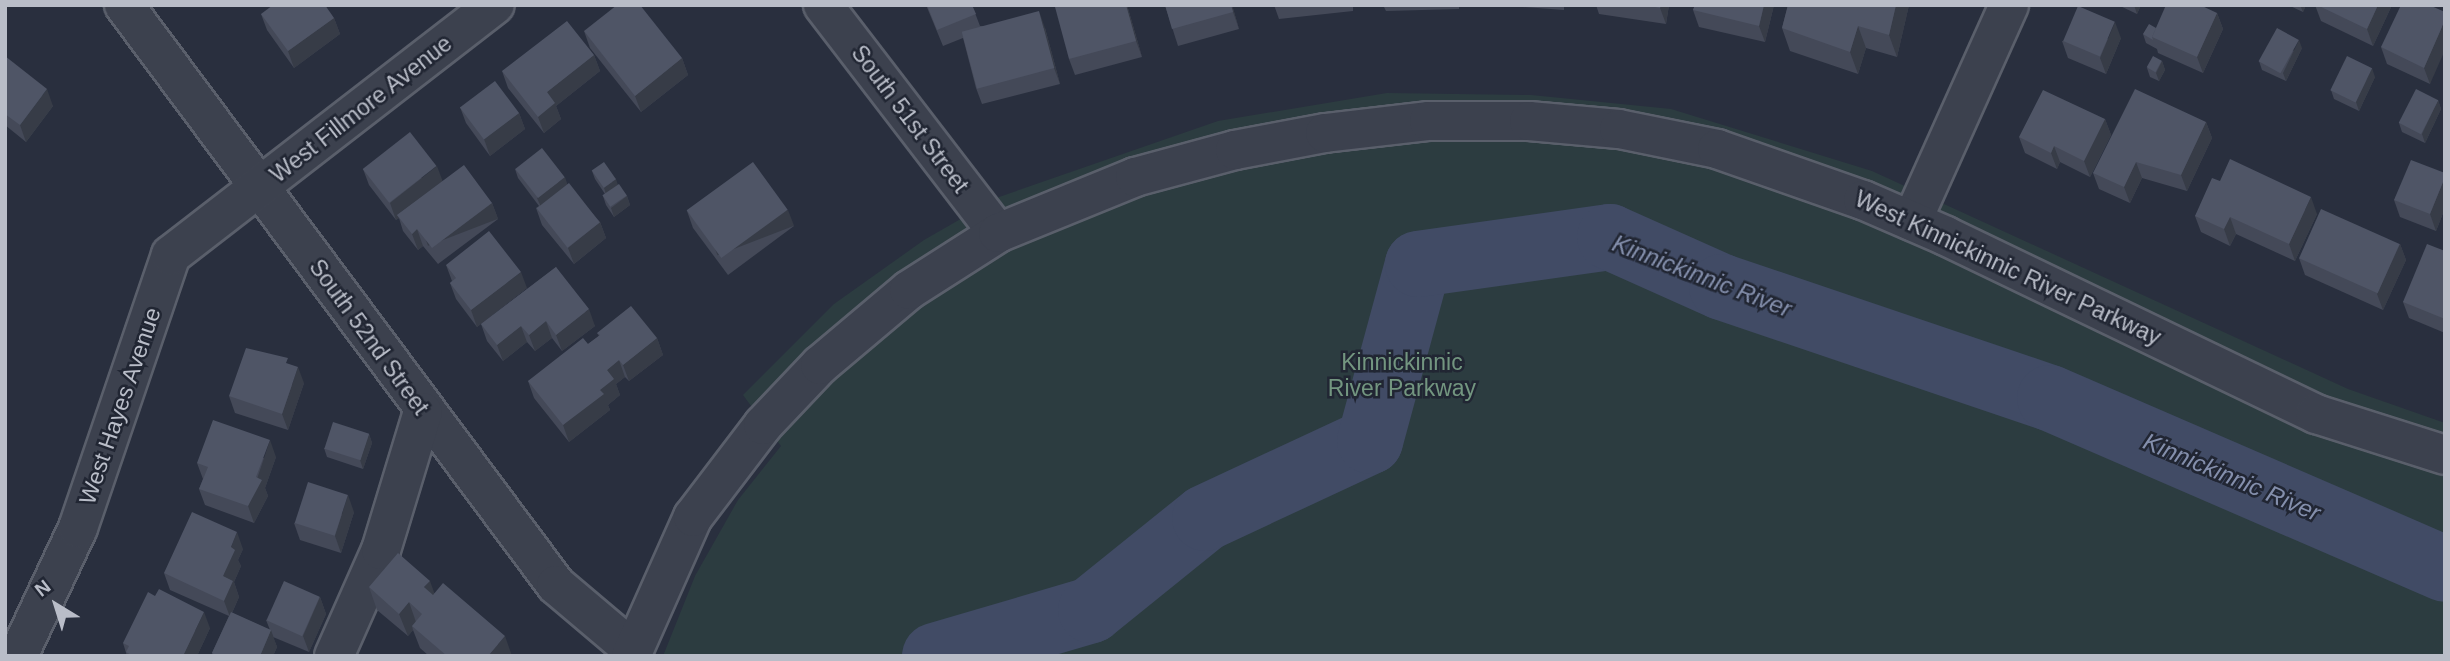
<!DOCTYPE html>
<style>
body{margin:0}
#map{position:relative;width:2450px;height:661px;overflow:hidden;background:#292f3e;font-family:Helvetica,sans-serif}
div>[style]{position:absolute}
.green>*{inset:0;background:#2c3c40}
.river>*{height:66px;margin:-33px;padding:0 33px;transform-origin:33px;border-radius:33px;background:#414b65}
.roads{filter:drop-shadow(2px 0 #5a5f6b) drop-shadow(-2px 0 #5a5f6b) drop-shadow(0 2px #5a5f6b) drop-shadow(0 -2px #5a5f6b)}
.minor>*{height:38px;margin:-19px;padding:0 19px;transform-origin:19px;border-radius:19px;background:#3c414e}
.wall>*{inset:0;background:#444958}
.shaded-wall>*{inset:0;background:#373c47;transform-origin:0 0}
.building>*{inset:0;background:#4f5566;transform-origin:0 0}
span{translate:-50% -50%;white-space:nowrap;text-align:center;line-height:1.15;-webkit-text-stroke:5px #212633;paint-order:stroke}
.street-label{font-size:23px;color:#b9bdc8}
.park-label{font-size:23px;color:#739680}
.water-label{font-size:24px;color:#848fac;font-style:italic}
.frame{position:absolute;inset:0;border:7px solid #b9bdc8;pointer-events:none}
.north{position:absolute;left:21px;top:570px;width:70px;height:70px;-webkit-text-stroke:5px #212633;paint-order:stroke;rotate:322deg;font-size:19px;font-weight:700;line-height:28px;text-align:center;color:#b9bdc8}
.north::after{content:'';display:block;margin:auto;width:24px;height:32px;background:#b9bdc8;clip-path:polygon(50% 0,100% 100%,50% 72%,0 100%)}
</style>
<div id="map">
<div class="green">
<div style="clip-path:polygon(1387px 93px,1531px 95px,1671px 109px,1872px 171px,2348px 389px,2445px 423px,2445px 656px,663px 656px,695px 576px,738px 500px,781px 446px,743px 395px,834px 304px,924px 240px,999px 197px,1218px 121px)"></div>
</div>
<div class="river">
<div style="left:935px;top:656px;width:163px;rotate:-16.4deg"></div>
<div style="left:1091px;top:610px;width:146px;rotate:-38.9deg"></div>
<div style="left:1205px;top:518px;width:182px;rotate:-25deg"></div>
<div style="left:1370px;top:441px;width:183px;rotate:-74.8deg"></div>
<div style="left:1418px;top:264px;width:194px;rotate:-8deg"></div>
<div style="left:1610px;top:237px;width:123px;rotate:24.1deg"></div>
<div style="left:1722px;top:287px;width:346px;rotate:18.7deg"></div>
<div style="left:2050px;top:398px;width:430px;rotate:23.4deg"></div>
</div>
<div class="roads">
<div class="minor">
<div style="left:124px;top:5px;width:723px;rotate:53.32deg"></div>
<div style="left:556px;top:585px;width:101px;rotate:40.2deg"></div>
<div style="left:823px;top:5px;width:287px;rotate:52.5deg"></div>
<div style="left:1912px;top:221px;width:237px;rotate:-65.8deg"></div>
<div style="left:18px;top:656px;width:141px;rotate:-64.9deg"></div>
<div style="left:78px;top:528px;width:288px;rotate:-71.2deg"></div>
<div style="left:171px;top:255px;width:409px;rotate:-37.7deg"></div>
<div style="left:334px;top:656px;width:116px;rotate:-66.1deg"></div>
<div style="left:381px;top:550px;width:144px;rotate:-73.1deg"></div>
<div style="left:631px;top:656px;width:152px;rotate:-66deg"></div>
<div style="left:693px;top:517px;width:116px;rotate:-52.7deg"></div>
<div style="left:763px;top:425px;width:83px;rotate:-46.5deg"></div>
<div style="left:820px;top:365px;width:116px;rotate:-40.1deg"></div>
<div style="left:909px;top:290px;width:106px;rotate:-32.6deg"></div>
<div style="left:998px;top:233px;width:148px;rotate:-22.2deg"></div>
<div style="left:1135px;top:177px;width:104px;rotate:-15.1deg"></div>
<div style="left:1235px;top:150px;width:92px;rotate:-10.7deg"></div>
<div style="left:1325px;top:133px;width:105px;rotate:-6.6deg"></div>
<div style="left:1429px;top:121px;width:100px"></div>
<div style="left:1529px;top:121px;width:90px;rotate:5.1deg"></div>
<div style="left:1619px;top:129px;width:100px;rotate:11.5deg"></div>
<div style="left:1717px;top:149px;width:155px;rotate:19.3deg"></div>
<div style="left:1863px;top:200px;width:90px;rotate:23.4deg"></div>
<div style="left:1946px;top:236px;width:411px;rotate:25.7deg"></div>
<div style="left:2316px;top:414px;width:135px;rotate:17.6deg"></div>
</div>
</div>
<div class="wall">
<div style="clip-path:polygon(926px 5px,972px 5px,980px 26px,1045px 28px,1060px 84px,982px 104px,976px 88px,963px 38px,943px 46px)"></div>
<div style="clip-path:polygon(1127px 5px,1142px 57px,1075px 75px,1069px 59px)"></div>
<div style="clip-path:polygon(1165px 5px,1232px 5px,1239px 29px,1178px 46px)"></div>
<div style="clip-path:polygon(1274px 5px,1353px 5px,1353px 11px,1279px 19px)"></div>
<div style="clip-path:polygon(1383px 5px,1459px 5px,1459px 9px,1386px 11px)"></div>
<div style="clip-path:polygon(1496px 5px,1564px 5px,1564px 10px)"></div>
<div style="clip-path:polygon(1596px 5px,1669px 5px,1666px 24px,1599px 14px)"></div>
<div style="clip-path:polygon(1695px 5px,1774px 5px,1765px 42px,1699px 27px,1693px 10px)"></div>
<div style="clip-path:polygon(1788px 5px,1909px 5px,1897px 57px,1866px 48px,1858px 74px,1790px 51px,1782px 28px)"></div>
<div style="clip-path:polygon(2118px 5px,2141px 5px,2137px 14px)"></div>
<div style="clip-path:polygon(2288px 5px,2306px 5px,2303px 12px)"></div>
<div style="clip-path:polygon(2315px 5px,2392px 5px,2373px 46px,2321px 21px)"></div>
<div style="clip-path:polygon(2445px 12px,2430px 84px,2387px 64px,2381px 47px)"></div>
<div style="clip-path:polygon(2217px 13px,2223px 29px,2203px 73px,2158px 53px,2157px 49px,2146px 43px,2143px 34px,2156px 28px)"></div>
<div style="clip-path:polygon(261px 14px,334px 18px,340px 34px,294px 68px,267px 30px)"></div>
<div style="clip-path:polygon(584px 31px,682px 58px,688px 75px,641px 112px,590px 48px)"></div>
<div style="clip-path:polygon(2121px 38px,2106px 74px,2068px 58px,2062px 41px)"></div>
<div style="clip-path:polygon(2302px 48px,2286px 81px,2262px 70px,2259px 61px)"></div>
<div style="clip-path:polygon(594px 55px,600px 71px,556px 106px,561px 119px,544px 133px,508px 88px,502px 71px)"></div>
<div style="clip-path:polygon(5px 56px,53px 106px,26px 142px,5px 125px)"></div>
<div style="clip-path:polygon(2162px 61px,2165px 70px,2159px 81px,2150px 77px,2147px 68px)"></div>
<div style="clip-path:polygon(2375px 77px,2359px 111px,2334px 99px,2331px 90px)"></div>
<div style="clip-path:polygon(2438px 100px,2441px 109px,2425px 143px,2402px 132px,2399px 123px)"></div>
<div style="clip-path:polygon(460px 107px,519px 113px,525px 129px,490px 156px,466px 123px)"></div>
<div style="clip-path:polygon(2105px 119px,2111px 135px,2090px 177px,2060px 162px,2057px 169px,2025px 153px,2019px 137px)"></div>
<div style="clip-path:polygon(2206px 122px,2212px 138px,2187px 191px,2142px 178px,2130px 203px,2099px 189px,2093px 173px)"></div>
<div style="clip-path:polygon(363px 169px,442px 181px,492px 203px,498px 219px,438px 264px,423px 246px,418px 250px,403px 231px,399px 218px,396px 220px,369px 185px)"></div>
<div style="clip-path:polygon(515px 169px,567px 184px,600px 222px,606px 238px,574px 264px,542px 225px,536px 208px,539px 206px,518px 178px)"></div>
<div style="clip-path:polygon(592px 171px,618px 185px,627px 196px,630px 205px,614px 217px,606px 205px,603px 196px,605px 194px,595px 179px)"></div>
<div style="clip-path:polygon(2445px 173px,2445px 208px,2436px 231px,2400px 217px,2394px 200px)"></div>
<div style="clip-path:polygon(2220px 181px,2317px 214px,2295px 261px,2236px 234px,2230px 246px,2201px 232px,2195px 216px)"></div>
<div style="clip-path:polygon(687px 211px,794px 226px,728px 275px,693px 228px)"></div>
<div style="clip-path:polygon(2400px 244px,2406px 260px,2383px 310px,2305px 275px,2299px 258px)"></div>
<div style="clip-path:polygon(2445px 251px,2445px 333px,2409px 318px,2403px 302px)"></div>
<div style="clip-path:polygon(446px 265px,527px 288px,477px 327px,456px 299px,450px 283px,452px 281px)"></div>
<div style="clip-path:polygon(556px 267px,595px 326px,562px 351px,552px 338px,535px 351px,527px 342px,503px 361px,487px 341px,481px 324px)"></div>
<div style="clip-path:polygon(597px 333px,657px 338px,663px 355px,629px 381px,625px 377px,616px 384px,620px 395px,608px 405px,610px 410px,569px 442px,534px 398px,528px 381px,588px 344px,599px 336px)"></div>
<div style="clip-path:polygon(304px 383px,288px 430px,235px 413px,229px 396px)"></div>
<div style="clip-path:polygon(369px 434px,372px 443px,363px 469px,327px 457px,324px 448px)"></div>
<div style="clip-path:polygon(276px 457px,265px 488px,268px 496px,254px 523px,205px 505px,199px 489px,203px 479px,197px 463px)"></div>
<div style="clip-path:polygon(354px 512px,341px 553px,300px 540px,294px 523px)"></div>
<div style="clip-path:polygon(243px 549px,238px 560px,241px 566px,234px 582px,239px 597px,232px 613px,270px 630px,266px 620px,320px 597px,326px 614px,309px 652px,273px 637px,277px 647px,273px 656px,213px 656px,212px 653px,229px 616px,170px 590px,164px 573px)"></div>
<div style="clip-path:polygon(369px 587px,435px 593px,512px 656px,429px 656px,420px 648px,413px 630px,408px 636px,377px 610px)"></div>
<div style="clip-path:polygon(210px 628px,197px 656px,127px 656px,123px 643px)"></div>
</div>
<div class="shaded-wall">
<div style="clip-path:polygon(1126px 5px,1127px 5px,1142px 57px,1136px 41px)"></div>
<div style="clip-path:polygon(1231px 5px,1232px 5px,1239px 29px,1233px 12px)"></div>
<div style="clip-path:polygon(1661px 5px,1669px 5px,1666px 24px,1660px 8px)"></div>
<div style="clip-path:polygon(1764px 5px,1774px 5px,1765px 42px,1759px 26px)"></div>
<div style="clip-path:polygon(1896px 5px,1909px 5px,1897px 57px,1889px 35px)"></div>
<div style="clip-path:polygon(2134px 5px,2141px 5px,2137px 14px)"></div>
<div style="clip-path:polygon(2300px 5px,2306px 5px,2303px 12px)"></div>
<div style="clip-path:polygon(2378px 5px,2392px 5px,2373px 46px,2367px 29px)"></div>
<div style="clip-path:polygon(1039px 11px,1045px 28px,1060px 84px,1054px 68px)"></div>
<div style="clip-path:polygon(2217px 13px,2223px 29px,2203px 73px,2197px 57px)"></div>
<div style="clip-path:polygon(334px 18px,340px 34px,294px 68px,288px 51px)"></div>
<div style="clip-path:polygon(2445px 20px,2445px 50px,2430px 84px,2424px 68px)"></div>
<div style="clip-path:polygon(2115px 22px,2121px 38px,2106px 74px,2100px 58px)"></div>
<div style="clip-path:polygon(1858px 26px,1866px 48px,1858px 74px,1850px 52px)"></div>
<div style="clip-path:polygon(2299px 40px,2302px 48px,2286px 81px,2283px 73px)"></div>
<div style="clip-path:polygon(594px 55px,600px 71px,556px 106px,561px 119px,544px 133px,538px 117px,547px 92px)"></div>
<div style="clip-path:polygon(682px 58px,688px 75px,641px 112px,635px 96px)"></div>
<div style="clip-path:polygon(2162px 61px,2165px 70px,2159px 81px,2156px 73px)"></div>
<div style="clip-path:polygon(2372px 68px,2375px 77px,2359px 111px,2356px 102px)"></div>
<div style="clip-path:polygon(47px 89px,53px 106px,26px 142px,20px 125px)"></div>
<div style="clip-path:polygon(2438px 100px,2441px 109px,2425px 143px,2422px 134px)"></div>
<div style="clip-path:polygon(519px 113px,525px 129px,490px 156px,484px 139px)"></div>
<div style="clip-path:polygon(2105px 119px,2111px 135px,2090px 177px,2084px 161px)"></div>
<div style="clip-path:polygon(2206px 122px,2212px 138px,2187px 191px,2181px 175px)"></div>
<div style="clip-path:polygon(2054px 146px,2060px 162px,2057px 169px,2051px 153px)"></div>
<div style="clip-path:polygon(2136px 162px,2142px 178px,2130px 203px,2124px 187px)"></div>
<div style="clip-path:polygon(437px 166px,443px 182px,397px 215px,399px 218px,396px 220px,390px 203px)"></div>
<div style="clip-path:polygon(565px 177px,568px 186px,541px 207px,537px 198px)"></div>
<div style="clip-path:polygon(2445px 177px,2445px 208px,2436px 231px,2430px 214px)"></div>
<div style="clip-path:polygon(616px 179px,619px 188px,607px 197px,604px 188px)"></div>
<div style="clip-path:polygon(627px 196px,630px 205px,614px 217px,611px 208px)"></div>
<div style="clip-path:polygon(2311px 197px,2317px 214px,2295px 261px,2289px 244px)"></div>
<div style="left:492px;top:203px;width:17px;height:75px;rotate:69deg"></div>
<div style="left:788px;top:210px;width:17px;height:82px;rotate:69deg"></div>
<div style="clip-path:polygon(2230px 217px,2236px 234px,2230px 246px,2224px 229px)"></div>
<div style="clip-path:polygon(600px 222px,606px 238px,574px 264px,568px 248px)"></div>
<div style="clip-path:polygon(417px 229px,423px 246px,418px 250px,412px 234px)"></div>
<div style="clip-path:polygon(2400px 244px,2406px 260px,2383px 310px,2377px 294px)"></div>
<div style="clip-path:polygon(521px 272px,527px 288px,477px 327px,471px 310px)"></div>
<div style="clip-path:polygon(589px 309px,595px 326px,562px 351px,556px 335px)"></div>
<div style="clip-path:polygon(546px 321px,552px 338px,535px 351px,529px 335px)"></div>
<div style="clip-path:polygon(521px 326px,527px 342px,503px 361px,497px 345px)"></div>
<div style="clip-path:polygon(657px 338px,663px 355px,629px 381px,623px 365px)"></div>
<div style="clip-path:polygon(619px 360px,625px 377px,616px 384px,620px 395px,608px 405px,610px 410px,569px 442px,563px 425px,600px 390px,607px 370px)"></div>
<div style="clip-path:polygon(298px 367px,304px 383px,288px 430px,282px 414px)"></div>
<div style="clip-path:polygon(369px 434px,372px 443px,363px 469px,360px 460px)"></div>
<div style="clip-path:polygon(270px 440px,276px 457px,265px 488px,268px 496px,254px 523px,248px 506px)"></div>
<div style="clip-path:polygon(348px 495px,354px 512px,341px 553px,335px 536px)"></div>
<div style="clip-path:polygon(237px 532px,243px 549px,238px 560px,241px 566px,234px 582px,239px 597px,230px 617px,224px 601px,223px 576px,231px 547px)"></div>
<div style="clip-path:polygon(430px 581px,438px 603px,424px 587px)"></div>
<div style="clip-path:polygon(320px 597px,326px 614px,309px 652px,303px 636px)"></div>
<div style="clip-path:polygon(409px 602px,417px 625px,412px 626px,413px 630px,408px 636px,399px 614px)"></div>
<div style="clip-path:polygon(204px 612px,210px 628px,197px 656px,183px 656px)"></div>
<div style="clip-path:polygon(271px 630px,277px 647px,273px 656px,260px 656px)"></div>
<div style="clip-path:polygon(505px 636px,512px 656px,488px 656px)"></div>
</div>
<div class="building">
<div style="clip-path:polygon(273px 5px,325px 5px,334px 18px,288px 51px,261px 14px)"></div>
<div style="clip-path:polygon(617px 5px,640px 5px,682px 58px,635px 96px,584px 31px)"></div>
<div style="clip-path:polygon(927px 5px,972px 5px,976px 14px,937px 30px)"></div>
<div style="clip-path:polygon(1060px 5px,1126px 5px,1136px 41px,1069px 59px,1055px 7px)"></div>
<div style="clip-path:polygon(1165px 5px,1231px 5px,1233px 12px,1172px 29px)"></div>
<div style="clip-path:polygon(1645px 5px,1661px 5px,1660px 8px)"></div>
<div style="clip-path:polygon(1695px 5px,1764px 5px,1759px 26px,1693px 10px)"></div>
<div style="clip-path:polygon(1788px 5px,1896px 5px,1889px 35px,1858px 26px,1850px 52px,1782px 28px)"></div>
<div style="clip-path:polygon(2166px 5px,2200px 5px,2217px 13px,2197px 57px,2152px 37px)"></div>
<div style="clip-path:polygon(2317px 5px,2378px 5px,2367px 29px)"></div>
<div style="clip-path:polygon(2401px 5px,2429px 5px,2445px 12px,2445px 20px,2424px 68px,2381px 47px)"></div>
<div style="left:2078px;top:6px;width:40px;height:38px;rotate:23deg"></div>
<div style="left:1039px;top:11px;width:59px;height:80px;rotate:75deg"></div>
<div style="clip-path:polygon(567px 21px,594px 55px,547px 92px,555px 103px,538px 117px,502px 71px)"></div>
<div style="clip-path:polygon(2149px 24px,2156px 28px,2152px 37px,2153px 40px,2143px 34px)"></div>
<div style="left:2277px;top:28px;width:25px;height:38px;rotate:29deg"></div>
<div style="clip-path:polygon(5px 56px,47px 89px,20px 125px,5px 114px)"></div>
<div style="left:2153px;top:56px;width:10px;height:13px;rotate:29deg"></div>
<div style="left:2347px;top:56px;width:28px;height:38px;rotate:26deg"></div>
<div style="left:495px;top:81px;width:40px;height:44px;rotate:53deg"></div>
<div style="clip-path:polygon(2135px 89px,2206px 122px,2181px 175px,2136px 162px,2124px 187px,2093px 173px)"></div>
<div style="left:2416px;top:89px;width:25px;height:38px;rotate:27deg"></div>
<div style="clip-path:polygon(2043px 90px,2105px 119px,2084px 161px,2054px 146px,2051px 153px,2019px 137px)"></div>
<div style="left:410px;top:132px;width:43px;height:60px;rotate:52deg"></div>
<div style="left:542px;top:148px;width:37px;height:34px;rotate:52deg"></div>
<div style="clip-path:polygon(2230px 159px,2311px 197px,2289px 244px,2230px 217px,2224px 229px,2195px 216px,2212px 178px,2220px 181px)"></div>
<div style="clip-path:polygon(2411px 160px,2445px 173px,2445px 177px,2430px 214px,2394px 200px)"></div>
<div style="left:604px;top:162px;width:21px;height:15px;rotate:55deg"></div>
<div style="left:753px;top:162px;width:59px;height:82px;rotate:54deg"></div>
<div style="clip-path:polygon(464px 165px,492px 203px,432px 248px,417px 229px,412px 234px,397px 215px)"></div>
<div style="left:569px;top:183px;width:50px;height:41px;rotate:52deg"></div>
<div style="left:619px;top:184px;width:14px;height:20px;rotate:56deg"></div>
<div style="left:2321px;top:209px;width:86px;height:54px;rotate:24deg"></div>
<div style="clip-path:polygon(489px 231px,521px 272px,471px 310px,450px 283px,456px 278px,446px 265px)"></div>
<div style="clip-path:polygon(2427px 244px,2445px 251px,2445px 319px,2403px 302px)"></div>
<div style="clip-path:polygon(556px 267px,589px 309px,556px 335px,546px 321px,529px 335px,521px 326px,497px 345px,481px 324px)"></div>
<div style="clip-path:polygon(631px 306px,657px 338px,623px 365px,619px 360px,607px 370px,614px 379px,600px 390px,604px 394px,563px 425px,528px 381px,583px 338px,588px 344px,600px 335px,597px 333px)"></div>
<div style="clip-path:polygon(246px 348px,288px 358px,286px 363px,298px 367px,282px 414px,229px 396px)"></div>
<div style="clip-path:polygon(213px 420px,270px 440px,256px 477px,262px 480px,248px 506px,199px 489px,208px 467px,197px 463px)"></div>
<div style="left:333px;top:422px;width:38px;height:28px;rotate:18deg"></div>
<div style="left:308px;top:482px;width:42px;height:43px;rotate:18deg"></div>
<div style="clip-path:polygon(192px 512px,237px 532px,231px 547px,235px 550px,223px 576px,233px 581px,224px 601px,164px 573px)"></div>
<div style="clip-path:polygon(398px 553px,430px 581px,424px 587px,433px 595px,443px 583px,505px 636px,488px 656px,447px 656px,412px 626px,422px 614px,409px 602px,399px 614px,369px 587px)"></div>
<div style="left:284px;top:581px;width:39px;height:43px;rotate:24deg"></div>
<div style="clip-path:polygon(159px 589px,204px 612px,183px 656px,133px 656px,126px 652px,129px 646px,123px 643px,148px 592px,155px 596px)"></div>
<div style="clip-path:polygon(231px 612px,271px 630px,260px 656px,217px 656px,212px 653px)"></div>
</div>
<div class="street-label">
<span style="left:361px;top:109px;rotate:-38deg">West Fillmore Avenue</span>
<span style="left:910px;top:119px;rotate:53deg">South 51st Street</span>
<span style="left:2008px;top:268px;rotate:25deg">West Kinnickinnic River Parkway</span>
<span style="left:369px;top:337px;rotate:54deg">South 52nd Street</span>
<span style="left:120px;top:406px;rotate:-71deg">West Hayes Avenue</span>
</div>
<div class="park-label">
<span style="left:1402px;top:375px">Kinnickinnic<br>River Parkway</span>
</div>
<div class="water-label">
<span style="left:1702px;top:276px;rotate:21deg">Kinnickinnic River</span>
<span style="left:2232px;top:477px;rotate:23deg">Kinnickinnic River</span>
</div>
<div class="frame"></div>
<div class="north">N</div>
</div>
